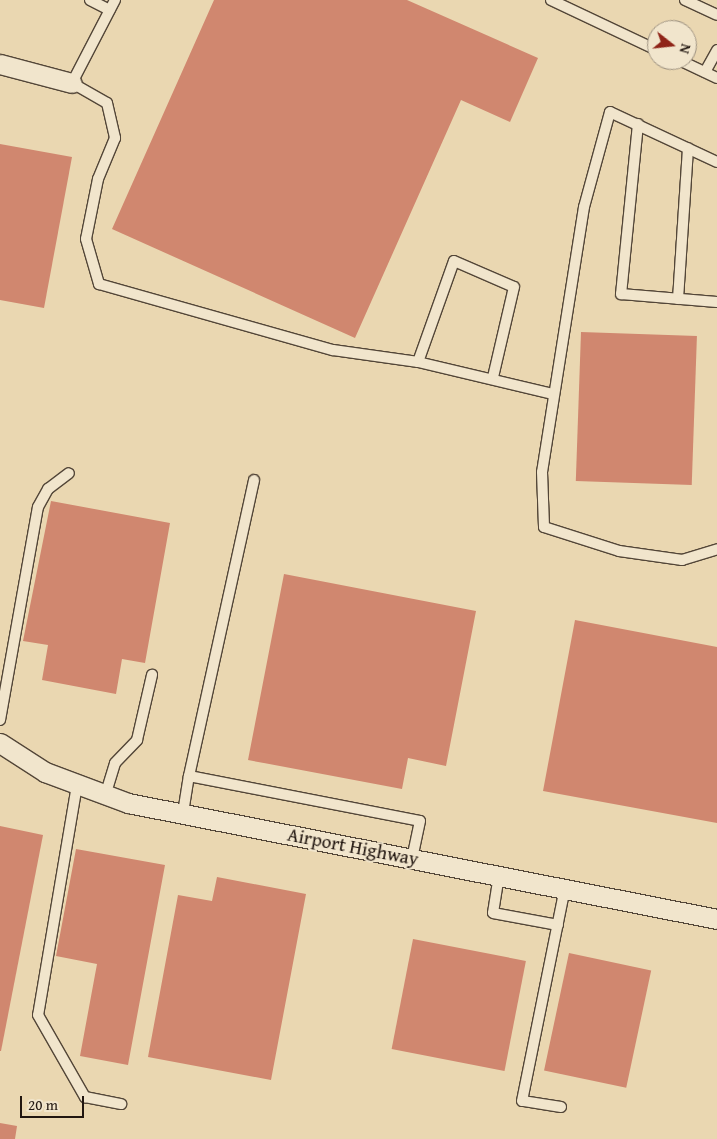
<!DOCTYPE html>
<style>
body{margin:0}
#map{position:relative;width:717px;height:1139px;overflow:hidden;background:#ead7b1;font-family:"Gentium Book Plus",serif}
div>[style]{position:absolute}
.building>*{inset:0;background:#d0876f;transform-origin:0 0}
.roads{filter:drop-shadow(1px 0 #534638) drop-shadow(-1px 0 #534638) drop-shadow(0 1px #534638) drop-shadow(0 -1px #534638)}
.lane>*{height:10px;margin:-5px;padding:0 5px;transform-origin:5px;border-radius:5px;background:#f1e5cc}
.street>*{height:19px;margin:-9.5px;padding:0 9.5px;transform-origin:9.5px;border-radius:9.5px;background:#f1e5cc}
span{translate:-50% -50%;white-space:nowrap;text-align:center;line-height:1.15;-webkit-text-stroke:4px #f1e5cc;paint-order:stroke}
.street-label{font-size:19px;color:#211610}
.north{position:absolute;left:647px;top:20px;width:50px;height:50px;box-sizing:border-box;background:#f1e5cc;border:1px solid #9e9281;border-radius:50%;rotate:106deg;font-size:14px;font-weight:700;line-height:20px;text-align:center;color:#211610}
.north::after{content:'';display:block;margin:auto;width:18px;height:22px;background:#8f2418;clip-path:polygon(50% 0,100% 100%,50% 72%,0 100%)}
.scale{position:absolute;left:20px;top:1096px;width:64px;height:22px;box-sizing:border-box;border:2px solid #211610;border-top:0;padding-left:6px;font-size:15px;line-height:18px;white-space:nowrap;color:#211610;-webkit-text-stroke:4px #f1e5cc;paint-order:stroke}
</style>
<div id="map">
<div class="building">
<div style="clip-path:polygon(214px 0,407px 0,538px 58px,510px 122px,461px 100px,355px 338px,112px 229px)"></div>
<div style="clip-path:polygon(0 144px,72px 157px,44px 308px,0 300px)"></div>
<div style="left:581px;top:332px;width:116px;height:149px;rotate:2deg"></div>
<div style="clip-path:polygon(51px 501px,170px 523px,145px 663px,122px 659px,116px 694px,42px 680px,48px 645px,23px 641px)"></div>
<div style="clip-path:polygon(284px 574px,476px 611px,446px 766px,408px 758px,402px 789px,248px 760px)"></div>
<div style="clip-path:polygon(575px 620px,717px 647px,717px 823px,543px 791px)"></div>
<div style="clip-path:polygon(0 826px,43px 835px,1px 1051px,0 1051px)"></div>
<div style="clip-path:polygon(76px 849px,165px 865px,128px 1065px,80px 1056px,97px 964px,56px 956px)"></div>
<div style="clip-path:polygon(217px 877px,306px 894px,271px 1080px,148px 1057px,178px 895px,212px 901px)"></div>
<div style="left:413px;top:939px;width:115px;height:112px;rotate:11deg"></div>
<div style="left:569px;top:953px;width:84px;height:120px;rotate:12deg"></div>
<div style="clip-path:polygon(0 1123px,17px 1126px,15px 1139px,0 1139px)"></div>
</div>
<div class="roads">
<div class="lane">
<div style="left:90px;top:0;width:22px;rotate:27deg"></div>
<div style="left:115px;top:0;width:93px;rotate:117.4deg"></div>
<div style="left:72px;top:83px;width:40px;rotate:29.7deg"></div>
<div style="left:107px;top:103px;width:36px;rotate:77deg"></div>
<div style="left:115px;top:138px;width:44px;rotate:112.5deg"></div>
<div style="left:98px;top:179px;width:61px;rotate:101.3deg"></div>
<div style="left:86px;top:239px;width:47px;rotate:73.9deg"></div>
<div style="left:99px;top:284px;width:243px;rotate:15.8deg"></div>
<div style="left:333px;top:350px;width:86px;rotate:8deg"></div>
<div style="left:418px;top:362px;width:138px;rotate:13.4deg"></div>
<div style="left:551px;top:0;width:117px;rotate:25.3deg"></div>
<div style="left:685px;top:0;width:35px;rotate:25deg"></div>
<div style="left:679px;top:60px;width:42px;rotate:25.3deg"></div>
<div style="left:705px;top:72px;width:25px;rotate:-61deg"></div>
<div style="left:638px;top:124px;width:171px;rotate:95.7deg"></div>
<div style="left:621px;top:294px;width:96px;rotate:4.8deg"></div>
<div style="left:717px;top:162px;width:118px;rotate:-155deg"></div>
<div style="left:610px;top:112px;width:98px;rotate:105.3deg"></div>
<div style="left:584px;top:207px;width:268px;rotate:99deg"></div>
<div style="left:542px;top:472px;width:55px;rotate:87.9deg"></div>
<div style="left:544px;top:527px;width:79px;rotate:17.7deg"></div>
<div style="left:619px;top:551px;width:64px;rotate:8.1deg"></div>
<div style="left:682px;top:560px;width:37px;rotate:-17deg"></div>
<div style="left:678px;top:299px;width:151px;rotate:-86.2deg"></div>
<div style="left:418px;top:362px;width:107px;rotate:-70.4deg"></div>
<div style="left:454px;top:261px;width:65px;rotate:23.4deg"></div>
<div style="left:514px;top:287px;width:92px;rotate:103.1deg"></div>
<div style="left:0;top:720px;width:216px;rotate:-79.9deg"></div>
<div style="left:38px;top:507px;width:21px;rotate:-61deg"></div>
<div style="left:48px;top:489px;width:26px;rotate:-37deg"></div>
<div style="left:189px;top:776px;width:303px;rotate:-77.6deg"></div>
<div style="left:77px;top:785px;width:233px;rotate:99.6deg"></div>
<div style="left:38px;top:1015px;width:95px;rotate:60.2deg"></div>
<div style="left:85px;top:1097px;width:37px;rotate:11deg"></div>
<div style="left:105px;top:796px;width:34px;rotate:-73deg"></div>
<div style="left:115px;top:763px;width:32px;rotate:-46deg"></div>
<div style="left:137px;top:740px;width:67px;rotate:-77deg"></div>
<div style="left:183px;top:813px;width:37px;rotate:-81deg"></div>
<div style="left:189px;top:776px;width:235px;rotate:11deg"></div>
<div style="left:420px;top:821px;width:38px;rotate:102deg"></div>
<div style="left:499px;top:875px;width:38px;rotate:99deg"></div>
<div style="left:493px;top:913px;width:66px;rotate:10.5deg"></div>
<div style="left:561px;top:1107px;width:39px;rotate:-171deg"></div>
<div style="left:522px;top:1101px;width:217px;rotate:-78.6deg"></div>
</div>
<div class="street">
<div style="left:0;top:64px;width:74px;rotate:14.8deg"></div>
<div style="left:0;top:743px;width:54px;rotate:32.8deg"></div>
<div style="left:45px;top:772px;width:89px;rotate:20.5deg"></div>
<div style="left:128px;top:803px;width:600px;rotate:11.14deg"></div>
</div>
</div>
<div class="street-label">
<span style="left:353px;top:847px;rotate:11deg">Airport Highway</span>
</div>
<div class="north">N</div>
<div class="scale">20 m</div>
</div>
